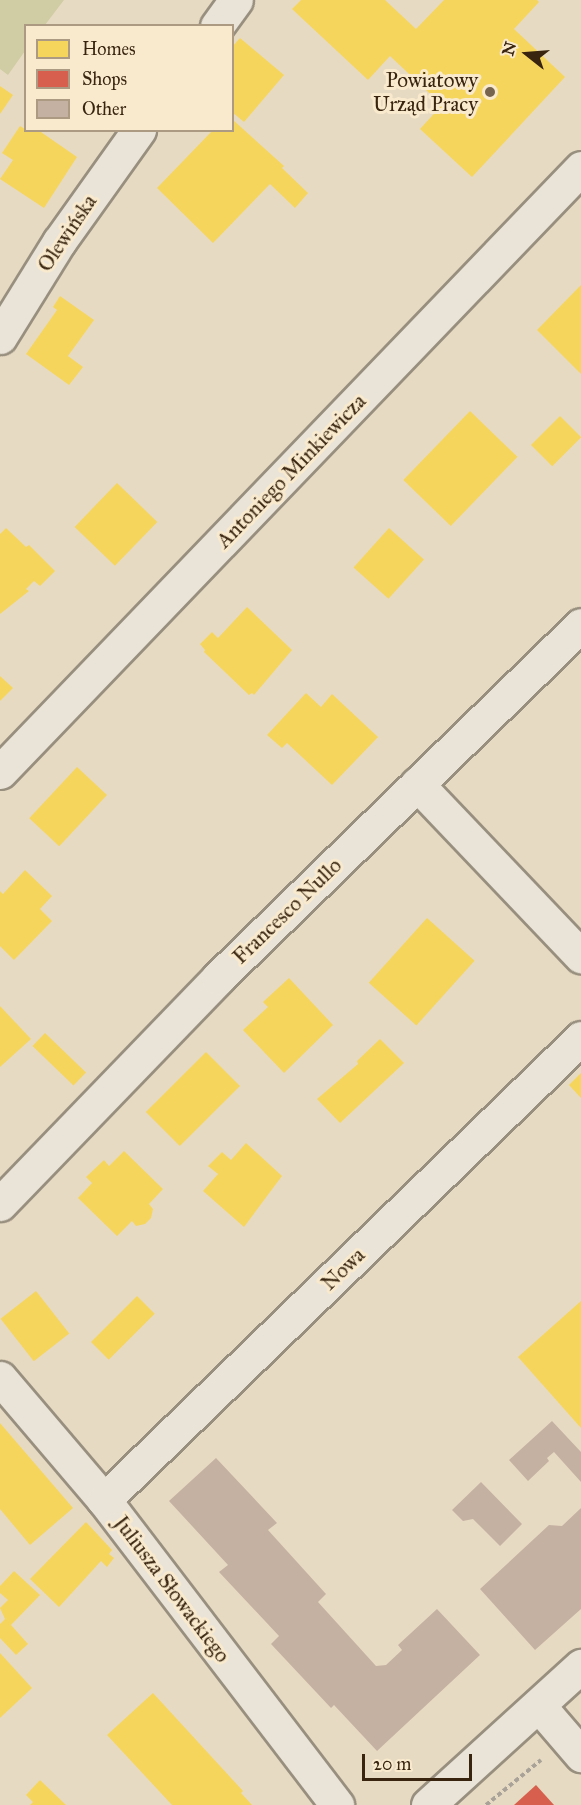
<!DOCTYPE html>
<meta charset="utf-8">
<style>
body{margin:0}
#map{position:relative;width:581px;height:1805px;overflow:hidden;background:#e7dac2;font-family:"IM FELL Great Primer",serif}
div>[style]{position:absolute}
.green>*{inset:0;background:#d0cca4}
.homes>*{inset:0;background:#f6d55c;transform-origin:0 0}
.shops>*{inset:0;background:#d6604d}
.building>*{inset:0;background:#c5b1a2}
.path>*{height:4px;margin-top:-2px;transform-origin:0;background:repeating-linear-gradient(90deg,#a9a298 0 4.5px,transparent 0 7.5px)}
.roads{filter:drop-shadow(2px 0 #988f7f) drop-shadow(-2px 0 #988f7f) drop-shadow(0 2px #988f7f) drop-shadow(0 -2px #988f7f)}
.minor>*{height:33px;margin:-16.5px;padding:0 16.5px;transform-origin:16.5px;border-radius:16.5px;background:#eae4d8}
.dots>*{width:16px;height:16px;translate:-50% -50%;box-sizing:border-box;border:3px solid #f9eace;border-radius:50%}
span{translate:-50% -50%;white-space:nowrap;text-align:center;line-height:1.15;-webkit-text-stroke:6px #f9eace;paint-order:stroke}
.poi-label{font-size:21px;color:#39250f}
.right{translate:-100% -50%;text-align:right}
.street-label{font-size:21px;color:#39250f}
.legend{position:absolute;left:24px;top:24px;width:210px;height:108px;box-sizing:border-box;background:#f9eace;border:2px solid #ac9b82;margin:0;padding:8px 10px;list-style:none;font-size:18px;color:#39250f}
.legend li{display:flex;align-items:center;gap:12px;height:30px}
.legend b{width:30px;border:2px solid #ac9b82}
.north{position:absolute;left:497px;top:24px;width:60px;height:60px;-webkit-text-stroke:4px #f9eace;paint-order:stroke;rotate:287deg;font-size:16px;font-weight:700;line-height:24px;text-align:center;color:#39250f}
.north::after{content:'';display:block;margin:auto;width:21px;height:27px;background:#39250f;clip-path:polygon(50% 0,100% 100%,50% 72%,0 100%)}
.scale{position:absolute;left:362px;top:1754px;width:110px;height:27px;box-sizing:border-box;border:3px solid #39250f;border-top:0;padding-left:8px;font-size:18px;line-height:21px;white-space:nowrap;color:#39250f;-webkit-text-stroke:4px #f9eace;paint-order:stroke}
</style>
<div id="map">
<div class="green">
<div style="clip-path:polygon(0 0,64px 0,45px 25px,26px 26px,25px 51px,8px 75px,0 69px)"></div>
</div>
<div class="homes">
<div style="clip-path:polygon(301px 0,385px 0,416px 29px,444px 0,537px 0,539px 2px,514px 29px,565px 77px,472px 177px,420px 129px,442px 105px,390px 56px,368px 80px,292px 9px)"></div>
<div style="clip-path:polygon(240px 38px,284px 75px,244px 122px,232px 112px,232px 47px)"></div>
<div style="clip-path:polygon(0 86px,13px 95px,0 114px)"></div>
<div style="clip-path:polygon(232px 119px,284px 166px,282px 168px,308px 193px,295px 208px,270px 184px,213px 243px,157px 188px,213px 130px,232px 130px)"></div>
<div style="clip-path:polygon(20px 126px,30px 132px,38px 130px,77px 157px,44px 208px,0 179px,13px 160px,2px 153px)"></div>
<div style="clip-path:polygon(581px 285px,581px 374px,537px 330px)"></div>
<div style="clip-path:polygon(60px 296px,94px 320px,68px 356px,83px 367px,69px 385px,26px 354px,57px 310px,53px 307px)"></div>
<div style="left:470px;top:411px;width:66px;height:96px;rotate:44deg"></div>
<div style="left:560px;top:416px;width:30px;height:41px;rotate:45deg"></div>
<div style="left:117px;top:483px;width:56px;height:61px;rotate:44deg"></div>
<div style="clip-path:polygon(6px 528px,26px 547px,29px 545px,55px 571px,40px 586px,34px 581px,26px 589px,29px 591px,0 614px,0 534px)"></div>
<div style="left:389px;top:528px;width:47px;height:53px;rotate:42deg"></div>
<div style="clip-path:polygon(247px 607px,292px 650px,254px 695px,252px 693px,249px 695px,204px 652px,205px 650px,200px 644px,212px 632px,218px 638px)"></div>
<div style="clip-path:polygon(0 676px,13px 688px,0 701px)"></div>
<div style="clip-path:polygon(306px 693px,321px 707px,332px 694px,378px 737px,332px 785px,287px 743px,282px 748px,267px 735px)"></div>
<div style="left:77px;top:767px;width:41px;height:70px;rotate:43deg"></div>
<div style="clip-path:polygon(25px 870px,52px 896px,40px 909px,52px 921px,14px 960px,0 946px,0 891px,3px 894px)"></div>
<div style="left:427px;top:918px;width:64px;height:87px;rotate:42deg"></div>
<div style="clip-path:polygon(289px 978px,333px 1025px,284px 1073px,243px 1030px,268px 1007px,263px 1002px)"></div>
<div style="clip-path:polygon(0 1006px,31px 1039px,0 1067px)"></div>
<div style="left:45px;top:1033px;width:57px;height:18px;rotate:44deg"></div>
<div style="clip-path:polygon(380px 1039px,404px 1063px,340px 1123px,317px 1099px,358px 1064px,357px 1061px)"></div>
<div style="left:206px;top:1052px;width:48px;height:85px;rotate:45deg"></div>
<div style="clip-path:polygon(581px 1073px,581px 1098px,569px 1085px)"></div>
<div style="clip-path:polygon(246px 1143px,282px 1176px,244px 1227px,203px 1191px,218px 1174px,208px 1166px,222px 1152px,231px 1160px)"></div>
<div style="clip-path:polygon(124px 1151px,163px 1189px,149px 1204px,153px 1209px,151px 1218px,145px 1224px,136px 1226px,132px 1221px,117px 1236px,78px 1198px,92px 1183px,86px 1177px,104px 1160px,109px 1166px)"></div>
<div style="left:36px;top:1291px;width:54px;height:45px;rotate:52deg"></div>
<div style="left:137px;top:1296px;width:25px;height:65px;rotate:45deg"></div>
<div style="clip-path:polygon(581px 1301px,581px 1428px,518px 1357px)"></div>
<div style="clip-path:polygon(0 1423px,73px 1508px,30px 1545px,0 1509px)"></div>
<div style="clip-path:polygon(86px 1522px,112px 1550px,109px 1554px,114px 1558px,107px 1567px,101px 1561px,59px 1607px,30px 1579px)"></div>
<div style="clip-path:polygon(14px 1571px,40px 1595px,11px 1625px,28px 1644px,16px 1655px,0 1638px,0 1624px,5px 1619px,0 1608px,8px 1600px,0 1593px,0 1586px)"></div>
<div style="clip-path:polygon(0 1653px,32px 1688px,0 1718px)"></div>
<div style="clip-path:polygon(153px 1693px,243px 1791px,241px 1793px,252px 1805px,172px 1805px,107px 1735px)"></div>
<div style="clip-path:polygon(40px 1780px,66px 1805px,30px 1805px,33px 1802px,26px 1795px)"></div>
</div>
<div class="shops">
<div style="clip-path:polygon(536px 1785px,554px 1805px,514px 1805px)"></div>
</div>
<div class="building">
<div style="clip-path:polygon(552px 1421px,581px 1452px,581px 1482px,554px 1452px,547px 1458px,549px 1461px,528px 1481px,509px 1460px)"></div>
<div style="clip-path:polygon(216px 1458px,277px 1523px,268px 1530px,326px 1594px,318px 1602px,376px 1666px,386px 1665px,402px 1650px,398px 1645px,437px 1609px,480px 1655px,377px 1751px,334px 1705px,331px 1708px,271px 1644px,279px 1636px,219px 1572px,228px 1565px,169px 1501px)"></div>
<div style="clip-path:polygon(481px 1482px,522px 1524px,500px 1546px,473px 1519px,463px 1521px,452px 1510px)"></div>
<div style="clip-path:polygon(581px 1508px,581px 1609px,535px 1650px,480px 1589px,549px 1525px,562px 1526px)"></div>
</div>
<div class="path">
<div style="left:486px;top:1805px;width:71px;rotate:-39.3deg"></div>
</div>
<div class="roads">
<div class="minor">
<div style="left:217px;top:26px;width:32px;rotate:-54deg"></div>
<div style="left:0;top:337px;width:112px;rotate:-58.2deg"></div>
<div style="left:59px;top:242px;width:138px;rotate:-54.5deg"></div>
<div style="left:0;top:772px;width:838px;rotate:-46.11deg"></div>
<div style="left:417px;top:784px;width:238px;rotate:46.4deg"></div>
<div style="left:0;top:1204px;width:314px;rotate:-46deg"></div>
<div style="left:218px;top:978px;width:506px;rotate:-44.2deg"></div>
<div style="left:0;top:1378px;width:160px;rotate:49.6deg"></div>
<div style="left:104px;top:1500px;width:384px;rotate:52.6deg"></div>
<div style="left:104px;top:1500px;width:664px;rotate:-44.08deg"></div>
<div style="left:539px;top:1706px;width:65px;rotate:49.4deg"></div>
<div style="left:428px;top:1805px;width:207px;rotate:-42.3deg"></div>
</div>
</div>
<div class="dots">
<div style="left:490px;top:92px;background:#76644e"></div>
</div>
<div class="poi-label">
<span class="right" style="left:478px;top:92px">Powiatowy<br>Urząd Pracy</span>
</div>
<div class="street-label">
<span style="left:67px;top:233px;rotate:-56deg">Olewińska</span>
<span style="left:291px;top:471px;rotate:-46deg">Antoniego Minkiewicza</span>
<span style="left:287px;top:911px;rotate:-44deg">Francesco Nullo</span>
<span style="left:343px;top:1269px;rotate:-44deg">Nowa</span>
<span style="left:172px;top:1589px;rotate:53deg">Juliusza Słowackiego</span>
</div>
<ul class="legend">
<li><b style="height:16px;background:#f6d55c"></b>Homes</li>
<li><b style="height:16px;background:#d6604d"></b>Shops</li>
<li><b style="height:16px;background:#c5b1a2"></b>Other</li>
</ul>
<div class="north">N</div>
<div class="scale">20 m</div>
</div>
